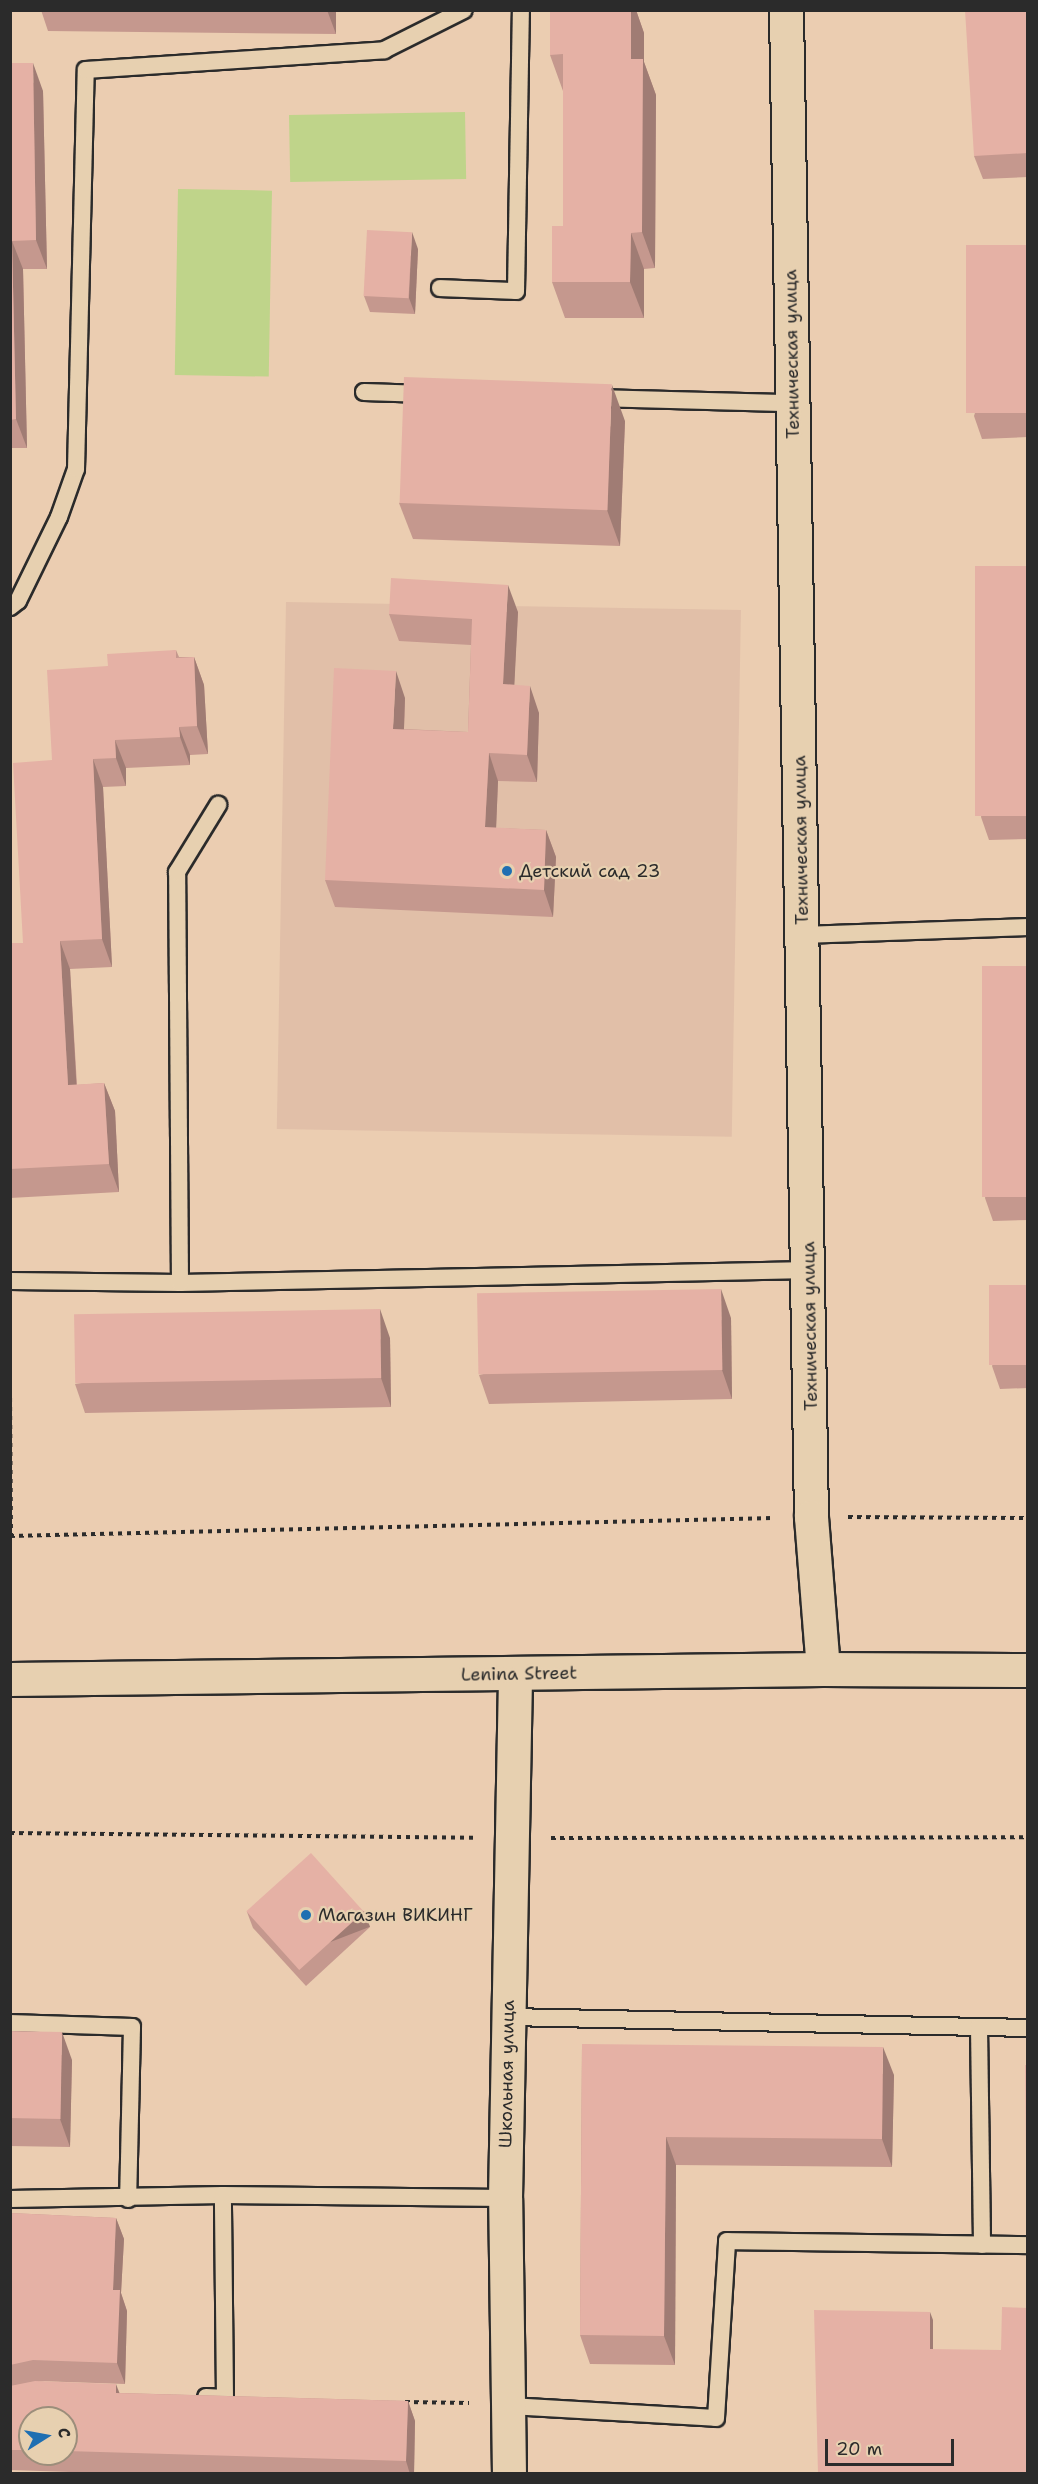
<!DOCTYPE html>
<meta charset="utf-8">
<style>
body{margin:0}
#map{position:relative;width:1038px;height:2484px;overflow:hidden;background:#ebcdb1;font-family:"Shantell Sans",sans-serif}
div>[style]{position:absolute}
.built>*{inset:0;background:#e1bfa8;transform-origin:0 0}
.green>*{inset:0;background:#bfd48a;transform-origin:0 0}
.path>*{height:4px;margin-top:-2px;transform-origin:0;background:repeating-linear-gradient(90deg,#2b2b2b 0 4.5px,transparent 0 9px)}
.roads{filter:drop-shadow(2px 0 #2b2b2b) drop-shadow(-2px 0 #2b2b2b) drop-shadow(0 2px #2b2b2b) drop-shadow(0 -2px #2b2b2b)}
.lane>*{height:16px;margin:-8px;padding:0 8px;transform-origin:8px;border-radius:8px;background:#e7d0b0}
.street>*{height:33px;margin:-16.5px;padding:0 16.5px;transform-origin:16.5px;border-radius:16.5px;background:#e7d0b0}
.secondary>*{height:33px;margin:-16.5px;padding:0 16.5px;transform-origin:16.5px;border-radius:16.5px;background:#e7d0b0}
.wall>*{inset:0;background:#c5988e}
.shaded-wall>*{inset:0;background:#a07c74;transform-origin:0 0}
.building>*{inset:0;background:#e5b1a5;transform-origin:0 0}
.dots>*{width:16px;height:16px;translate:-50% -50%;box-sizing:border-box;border:3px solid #e7d0b0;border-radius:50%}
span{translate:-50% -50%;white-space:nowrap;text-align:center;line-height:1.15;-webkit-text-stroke:4.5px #e7d0b0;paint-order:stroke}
.street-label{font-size:18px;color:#2b2b2b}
.poi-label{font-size:18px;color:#2b2b2b}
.left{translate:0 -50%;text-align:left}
.frame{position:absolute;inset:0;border:12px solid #2b2b2b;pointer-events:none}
.north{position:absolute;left:18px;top:2406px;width:60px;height:60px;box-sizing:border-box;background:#e7d0b0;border:2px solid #9c8e7b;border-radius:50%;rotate:79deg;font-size:16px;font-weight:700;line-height:24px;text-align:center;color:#2b2b2b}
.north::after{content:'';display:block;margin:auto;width:21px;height:27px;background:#1f6fb2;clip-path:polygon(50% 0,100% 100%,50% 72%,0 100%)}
.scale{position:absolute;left:825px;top:2439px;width:129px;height:27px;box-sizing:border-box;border:3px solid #2b2b2b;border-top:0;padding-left:8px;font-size:18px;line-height:21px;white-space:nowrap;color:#2b2b2b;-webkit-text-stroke:4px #e7d0b0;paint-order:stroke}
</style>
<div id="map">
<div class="built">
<div style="left:286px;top:602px;width:455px;height:527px;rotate:1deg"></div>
</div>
<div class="green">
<div style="left:465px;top:112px;width:67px;height:176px;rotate:89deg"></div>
<div style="left:178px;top:189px;width:94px;height:186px;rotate:1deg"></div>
</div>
<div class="path">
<div style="left:10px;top:1389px;width:147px;rotate:89.6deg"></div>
<div style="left:848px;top:1517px;width:180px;rotate:0.3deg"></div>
<div style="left:10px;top:1536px;width:762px;rotate:-1.35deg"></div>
<div style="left:10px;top:1833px;width:465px;rotate:0.6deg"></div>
<div style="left:551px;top:1838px;width:477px;rotate:-0.1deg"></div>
<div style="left:405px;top:2402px;width:64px;rotate:0.9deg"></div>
</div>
<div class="roads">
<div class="lane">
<div style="left:440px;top:288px;width:76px;rotate:2.3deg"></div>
<div style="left:516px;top:291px;width:281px;rotate:-89deg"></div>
<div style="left:364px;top:392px;width:62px;rotate:1.8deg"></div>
<div style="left:595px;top:398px;width:197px;rotate:1.5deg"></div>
<div style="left:10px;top:607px;width:10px;rotate:-37deg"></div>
<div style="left:18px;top:601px;width:93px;rotate:-64deg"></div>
<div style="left:59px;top:517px;width:51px;rotate:-70.5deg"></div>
<div style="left:76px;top:469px;width:399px;rotate:-88.6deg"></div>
<div style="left:86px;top:70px;width:299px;rotate:-3.8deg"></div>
<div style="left:384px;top:50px;width:89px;rotate:-26.6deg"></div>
<div style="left:803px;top:935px;width:225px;rotate:-2deg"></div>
<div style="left:10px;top:1281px;width:170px;rotate:0.7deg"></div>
<div style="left:180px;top:1283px;width:630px;rotate:-1.18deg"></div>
<div style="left:180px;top:1283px;width:411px;rotate:-90.4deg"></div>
<div style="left:177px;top:872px;width:79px;rotate:-58.5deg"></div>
<div style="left:508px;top:2017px;width:520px;rotate:1.21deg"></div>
<div style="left:10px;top:2023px;width:122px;rotate:1.9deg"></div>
<div style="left:132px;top:2027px;width:172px;rotate:91.3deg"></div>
<div style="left:979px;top:2027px;width:218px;rotate:89.2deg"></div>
<div style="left:10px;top:2199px;width:213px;rotate:-1.1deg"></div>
<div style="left:223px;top:2195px;width:282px;rotate:0.6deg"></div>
<div style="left:206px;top:2397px;width:19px;rotate:3deg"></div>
<div style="left:225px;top:2398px;width:203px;rotate:-90.6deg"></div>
<div style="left:509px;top:2406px;width:207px;rotate:3.3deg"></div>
<div style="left:716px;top:2418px;width:177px;rotate:-86.4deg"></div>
<div style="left:727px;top:2241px;width:301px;rotate:0.8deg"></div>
</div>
<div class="street">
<div style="left:786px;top:10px;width:1507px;rotate:89.05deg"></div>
<div style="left:811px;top:1517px;width:152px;rotate:85.5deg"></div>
<div style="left:509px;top:2474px;width:276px;rotate:-90.8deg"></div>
<div style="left:505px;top:2198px;width:523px;rotate:-88.9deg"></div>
</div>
<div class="secondary">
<div style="left:10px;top:1679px;width:813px;rotate:-0.7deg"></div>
<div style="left:823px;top:1669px;width:205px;rotate:0.3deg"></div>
</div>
</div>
<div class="wall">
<div style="clip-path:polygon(41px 10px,336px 10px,336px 34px,48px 31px)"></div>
<div style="clip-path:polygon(550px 10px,636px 10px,644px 33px,644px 62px,656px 95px,655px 268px,644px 269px,644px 318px,565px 318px,552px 282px,563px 226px,563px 91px,550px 55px)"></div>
<div style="clip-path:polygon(1028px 10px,1028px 177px,983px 179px,974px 156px)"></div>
<div style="clip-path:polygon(10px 63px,43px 91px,47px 269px,23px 269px,27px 448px,10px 448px)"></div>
<div style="clip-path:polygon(1028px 245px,1028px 437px,982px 439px,974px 416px)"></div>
<div style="clip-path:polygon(418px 249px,415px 314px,370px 312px,364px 296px)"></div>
<div style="clip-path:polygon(625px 421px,620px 546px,413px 539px,399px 503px)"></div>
<div style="clip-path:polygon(1028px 566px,1028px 839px,989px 840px,981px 817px)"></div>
<div style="clip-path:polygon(518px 612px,514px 685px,539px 713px,537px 782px,498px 781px,496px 828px,546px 830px,556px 857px,553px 917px,335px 907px,325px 880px,405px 698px,404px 729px,468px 732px,471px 645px,399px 641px,389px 614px)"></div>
<div style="clip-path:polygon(176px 650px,179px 657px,194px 657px,204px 685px,208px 754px,190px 755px,190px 765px,126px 768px,126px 786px,103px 787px,112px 967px,70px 969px,77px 1085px,104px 1083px,115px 1111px,119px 1192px,10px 1198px,10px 943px,23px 943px,52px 760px,108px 666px)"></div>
<div style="clip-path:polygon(1028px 966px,1028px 1220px,993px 1221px,985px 1198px)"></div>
<div style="clip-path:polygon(1028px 1285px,1028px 1388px,1000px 1389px,992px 1366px)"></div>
<div style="clip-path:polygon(731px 1318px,732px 1399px,489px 1404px,479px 1375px)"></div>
<div style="clip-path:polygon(390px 1338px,391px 1407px,85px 1413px,75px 1384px)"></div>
<div style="clip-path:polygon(247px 1912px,370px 1927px,306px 1986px,253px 1928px)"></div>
<div style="clip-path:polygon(10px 2031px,72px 2060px,70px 2147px,10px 2146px)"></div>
<div style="clip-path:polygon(582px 2044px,894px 2075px,892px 2167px,676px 2165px,675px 2365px,590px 2364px,580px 2335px)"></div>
<div style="clip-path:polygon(evenodd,10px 2213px,116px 2218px,124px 2239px,121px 2293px,127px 2311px,125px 2384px,38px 2381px,120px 2393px,408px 2401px,415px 2421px,414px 2474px,131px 2474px,10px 2470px,10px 2213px,30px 2418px,66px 2418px,66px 2454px,30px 2454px,30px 2418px)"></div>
</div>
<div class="shaded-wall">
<div style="clip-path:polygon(327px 10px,336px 10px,336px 34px)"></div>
<div style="clip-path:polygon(631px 10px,636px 10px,644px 33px,644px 62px,656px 95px,655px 268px,642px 232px,631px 59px)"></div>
<div style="clip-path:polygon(33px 63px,43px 91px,47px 269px,36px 240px)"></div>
<div style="clip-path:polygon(412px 232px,418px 249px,415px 314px,409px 298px)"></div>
<div style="clip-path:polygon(631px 233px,644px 269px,644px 318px,630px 282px)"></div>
<div style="clip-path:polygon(12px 241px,23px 269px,27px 448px,16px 419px)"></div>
<div style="clip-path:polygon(612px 385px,625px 421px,620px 546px,607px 510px)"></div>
<div style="clip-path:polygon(508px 585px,518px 612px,513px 712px,503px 684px)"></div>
<div style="clip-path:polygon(194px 657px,204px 685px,208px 754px,197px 726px)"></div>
<div style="clip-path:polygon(396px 671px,405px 698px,403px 756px,393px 729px)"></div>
<div style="clip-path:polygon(530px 686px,539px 713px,537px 782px,527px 755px)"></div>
<div style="clip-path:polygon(179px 727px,190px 755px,190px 765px,180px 737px)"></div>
<div style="clip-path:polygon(115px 740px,126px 768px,126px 786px,116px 758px)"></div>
<div style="clip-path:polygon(489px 753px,498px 781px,495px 855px,485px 827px)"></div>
<div style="clip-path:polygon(93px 759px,103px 787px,112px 967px,102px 939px)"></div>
<div style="clip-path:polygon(546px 830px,556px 857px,553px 917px,544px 890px)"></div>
<div style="clip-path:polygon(60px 941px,70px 969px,78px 1113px,68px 1085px)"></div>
<div style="clip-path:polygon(104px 1083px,115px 1111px,119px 1192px,109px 1164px)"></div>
<div style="clip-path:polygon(721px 1289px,731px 1318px,732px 1399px,722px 1370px)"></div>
<div style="clip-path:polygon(380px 1309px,390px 1338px,391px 1407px,381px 1378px)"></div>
<div style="left:364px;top:1911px;width:17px;height:87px;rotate:69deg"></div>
<div style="clip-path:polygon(62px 2032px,72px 2060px,70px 2147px,60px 2119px)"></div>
<div style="clip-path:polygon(883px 2047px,894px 2075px,892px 2167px,882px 2139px)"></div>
<div style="clip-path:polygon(666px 2137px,676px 2165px,675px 2365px,664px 2336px)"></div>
<div style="clip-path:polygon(116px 2218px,124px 2239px,121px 2293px,127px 2311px,125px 2384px,117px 2363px,113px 2290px)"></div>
<div style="clip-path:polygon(930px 2312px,933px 2320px,933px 2357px,930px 2349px)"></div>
<div style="clip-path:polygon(116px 2384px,124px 2405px,116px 2393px)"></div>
<div style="clip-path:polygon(408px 2401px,415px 2421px,414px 2474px,410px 2474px,406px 2461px)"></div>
</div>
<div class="building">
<div style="clip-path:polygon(550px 10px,631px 10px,631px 59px,643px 59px,642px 232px,631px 233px,630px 282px,552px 282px,552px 226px,563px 226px,563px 54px,550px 55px)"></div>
<div style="clip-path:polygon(965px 10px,1028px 10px,1028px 153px,974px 156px)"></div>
<div style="clip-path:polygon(10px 63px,33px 63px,36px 240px,12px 241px,16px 419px,10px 420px)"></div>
<div style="left:367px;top:230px;width:45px;height:66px;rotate:3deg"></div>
<div style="left:1028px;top:245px;width:168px;height:62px;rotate:90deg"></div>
<div style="left:404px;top:377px;width:208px;height:126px;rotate:2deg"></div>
<div style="left:1028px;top:566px;width:250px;height:53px;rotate:90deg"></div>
<div style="clip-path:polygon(391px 578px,508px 585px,503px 684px,530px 686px,527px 755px,489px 753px,485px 827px,546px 830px,544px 890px,325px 880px,334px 668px,396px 671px,393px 729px,468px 732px,472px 619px,389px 614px)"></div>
<div style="clip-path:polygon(176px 650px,176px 658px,194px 657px,197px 726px,179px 727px,180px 737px,115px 740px,116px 758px,93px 759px,102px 939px,60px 941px,68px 1085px,104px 1083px,109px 1164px,10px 1169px,10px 943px,23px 943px,13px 763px,52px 760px,47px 670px,108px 666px,107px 654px)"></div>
<div style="left:1028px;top:966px;width:231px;height:46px;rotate:90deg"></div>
<div style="left:1028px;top:1285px;width:80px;height:39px;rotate:90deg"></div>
<div style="left:721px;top:1289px;width:81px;height:244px;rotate:89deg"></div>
<div style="left:380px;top:1309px;width:69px;height:306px;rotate:89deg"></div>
<div style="left:311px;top:1853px;width:79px;height:87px;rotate:48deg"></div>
<div style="left:10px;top:2031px;width:52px;height:87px;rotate:1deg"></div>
<div style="clip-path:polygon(582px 2044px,883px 2047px,882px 2139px,666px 2137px,664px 2336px,580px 2335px)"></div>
<div style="clip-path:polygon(1025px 2065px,1028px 2065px,1028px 2157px,1026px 2157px)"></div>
<div style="clip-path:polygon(10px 2213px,116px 2218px,113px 2290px,120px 2290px,117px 2363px,33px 2360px,10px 2365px)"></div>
<div style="clip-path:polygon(1002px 2307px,1028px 2308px,1028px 2474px,818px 2474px,814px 2310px,930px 2312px,930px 2349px,1001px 2350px)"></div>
<div style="clip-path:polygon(35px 2381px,116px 2384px,116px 2393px,408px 2401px,406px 2461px,66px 2451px,66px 2418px,30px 2418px,30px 2450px,10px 2450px,10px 2386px)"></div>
</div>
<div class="dots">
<div style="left:507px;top:871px;background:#1f6fb2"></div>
<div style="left:306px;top:1915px;background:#1f6fb2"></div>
</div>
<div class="street-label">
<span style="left:792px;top:354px;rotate:-91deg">Техническая улица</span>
<span style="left:801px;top:840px;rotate:-91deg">Техническая улица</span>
<span style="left:810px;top:1326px;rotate:-91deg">Техническая улица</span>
<span style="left:519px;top:1674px;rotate:-1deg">Lenina Street</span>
<span style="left:507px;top:2074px;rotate:-89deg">Школьная улица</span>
</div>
<div class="poi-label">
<span class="left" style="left:519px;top:871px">Детский сад 23</span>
<span class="left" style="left:318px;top:1915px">Магазин ВИКИНГ</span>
</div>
<div class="frame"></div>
<div class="north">С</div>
<div class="scale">20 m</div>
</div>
